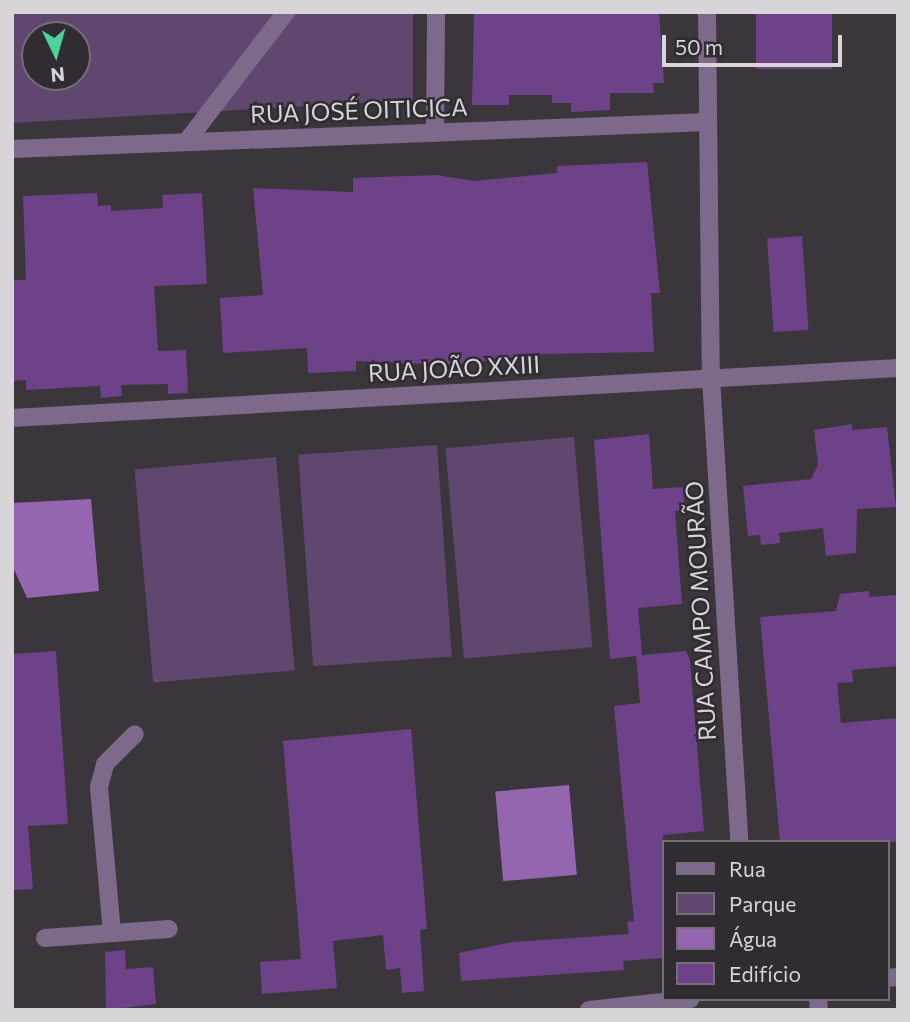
<!DOCTYPE html>
<meta charset="utf-8">
<style>
body{margin:0}
#map{position:relative;width:910px;height:1022px;overflow:hidden;background:#3a363c;font-family:Commissioner,sans-serif}
div>[style]{position:absolute}
.green>*{inset:0;background:#604770;transform-origin:0 0}
.water>*{inset:0;background:#9366af;transform-origin:0 0}
.building>*{inset:0;background:#6e4289;transform-origin:0 0}
.minor>*{height:18px;margin:-9px;padding:0 9px;transform-origin:9px;border-radius:9px;background:#7d6a8a}
span{translate:-50% -50%;white-space:nowrap;text-align:center;line-height:1.15;-webkit-text-stroke:5px #302c32;paint-order:stroke}
.street-label{font-size:24px;color:#d8d5d9}
.frame{position:absolute;inset:0;border:14px solid #d8d5d9;pointer-events:none}
.legend{position:absolute;left:662px;top:840px;width:228px;height:161px;box-sizing:border-box;background:#302c32;border:2px solid #737075;margin:0;padding:9px 12px;list-style:none;font-size:21px;color:#d8d5d9}
.legend li{display:flex;align-items:center;gap:14px;height:35px}
.legend b{width:35px;border:2px solid #737075}
.north{position:absolute;left:21px;top:21px;width:70px;height:70px;box-sizing:border-box;background:#302c32;border:2px solid #737075;border-radius:50%;rotate:175deg;font-size:19px;font-weight:700;line-height:28px;text-align:center;color:#d8d5d9}
.north::after{content:'';display:block;margin:auto;width:24px;height:32px;background:#4dd39a;clip-path:polygon(50% 0,100% 100%,50% 72%,0 100%)}
.scale{position:absolute;left:662px;top:35px;width:180px;height:32px;box-sizing:border-box;border:4px solid #d8d5d9;border-top:0;padding-left:9px;font-size:21px;line-height:24px;white-space:nowrap;color:#d8d5d9;-webkit-text-stroke:5px #302c32;paint-order:stroke}
</style>
<div id="map">
<div class="green">
<div style="clip-path:polygon(evenodd,12px 12px,413px 12px,413px 100px,12px 123px,12px 12px,35px 35px,77px 35px,77px 77px,35px 77px,35px 35px)"></div>
<div style="left:574px;top:437px;width:211px;height:129px;rotate:85deg"></div>
<div style="left:437px;top:445px;width:212px;height:139px;rotate:86deg"></div>
<div style="left:276px;top:457px;width:214px;height:142px;rotate:85deg"></div>
</div>
<div class="water">
<div style="clip-path:polygon(91px 499px,99px 591px,27px 598px,12px 565px,12px 503px)"></div>
<div style="left:569px;top:785px;width:90px;height:74px;rotate:85deg"></div>
</div>
<div class="building">
<div style="clip-path:polygon(474px 12px,659px 12px,664px 83px,653px 83px,654px 93px,610px 93px,610px 110px,571px 112px,571px 103px,552px 103px,552px 95px,509px 95px,509px 105px,472px 105px)"></div>
<div style="left:756px;top:12px;width:76px;height:57px"></div>
<div style="clip-path:polygon(647px 162px,660px 293px,651px 293px,654px 352px,544px 354px,451px 365px,356px 361px,356px 371px,308px 373px,307px 348px,223px 353px,220px 298px,263px 295px,253px 188px,353px 192px,353px 178px,436px 175px,474px 181px,557px 173px,557px 166px)"></div>
<div style="clip-path:polygon(97px 193px,98px 206px,111px 205px,111px 211px,163px 208px,162px 195px,202px 193px,207px 284px,154px 286px,158px 351px,186px 350px,188px 393px,168px 394px,168px 384px,121px 385px,122px 396px,101px 398px,100px 386px,26px 390px,26px 380px,12px 381px,12px 280px,26px 280px,23px 196px)"></div>
<div style="left:802px;top:236px;width:94px;height:35px;rotate:86deg"></div>
<div style="clip-path:polygon(852px 424px,852px 430px,887px 427px,896px 507px,857px 509px,856px 553px,826px 556px,823px 528px,779px 533px,780px 543px,761px 545px,760px 535px,748px 536px,743px 486px,811px 479px,818px 465px,814px 430px)"></div>
<div style="clip-path:polygon(649px 434px,653px 489px,683px 487px,685px 510px,675px 511px,682px 604px,638px 608px,642px 655px,686px 651px,690px 660px,704px 831px,663px 835px,663px 958px,623px 961px,624px 970px,461px 981px,459px 953px,513px 942px,629px 934px,627px 922px,634px 921px,614px 706px,640px 703px,636px 656px,610px 659px,594px 440px)"></div>
<div style="clip-path:polygon(869px 591px,869px 597px,898px 595px,898px 666px,852px 670px,853px 682px,837px 683px,841px 723px,898px 718px,898px 842px,780px 842px,760px 617px,836px 611px,840px 594px)"></div>
<div style="clip-path:polygon(56px 651px,68px 824px,28px 826px,33px 889px,12px 890px,12px 654px)"></div>
<div style="clip-path:polygon(411px 729px,427px 929px,420px 930px,424px 991px,402px 993px,400px 968px,386px 970px,383px 935px,333px 941px,337px 988px,262px 994px,260px 962px,301px 959px,283px 741px)"></div>
<div style="clip-path:polygon(125px 950px,126px 969px,153px 967px,156px 1004px,106px 1010px,105px 952px)"></div>
</div>
<div class="minor">
<div style="left:707px;top:12px;width:366px;rotate:89.4deg"></div>
<div style="left:711px;top:378px;width:465px;rotate:86.5deg"></div>
<div style="left:435px;top:133px;width:121px;rotate:-89.5deg"></div>
<div style="left:187px;top:141px;width:163px;rotate:-52.5deg"></div>
<div style="left:12px;top:149px;width:696px;rotate:-2.22deg"></div>
<div style="left:12px;top:418px;width:887px;rotate:-3.23deg"></div>
<div style="left:112px;top:933px;width:147px;rotate:-95.1deg"></div>
<div style="left:99px;top:787px;width:24px;rotate:-75deg"></div>
<div style="left:105px;top:764px;width:42px;rotate:-45deg"></div>
<div style="left:45px;top:938px;width:124px;rotate:-4.2deg"></div>
<div style="left:887px;top:978px;width:11px;rotate:-5deg"></div>
<div style="left:818px;top:999px;width:11px;rotate:85deg"></div>
<div style="left:589px;top:1010px;width:102px;rotate:-6.2deg"></div>
</div>
<div class="street-label">
<span style="left:359px;top:110px;rotate:-2deg">RUA JOSÉ OITICICA</span>
<span style="left:454px;top:368px;rotate:-3deg">RUA JOÃO XXIII</span>
<span style="left:700px;top:611px;rotate:-93deg">RUA CAMPO MOURÃO</span>
</div>
<div class="frame"></div>
<ul class="legend">
<li><b style="height:9px;background:#7d6a8a"></b>Rua</li>
<li><b style="height:19px;background:#604770"></b>Parque</li>
<li><b style="height:19px;background:#9366af"></b>Água</li>
<li><b style="height:19px;background:#6e4289"></b>Edifício</li>
</ul>
<div class="north">N</div>
<div class="scale">50 m</div>
</div>
